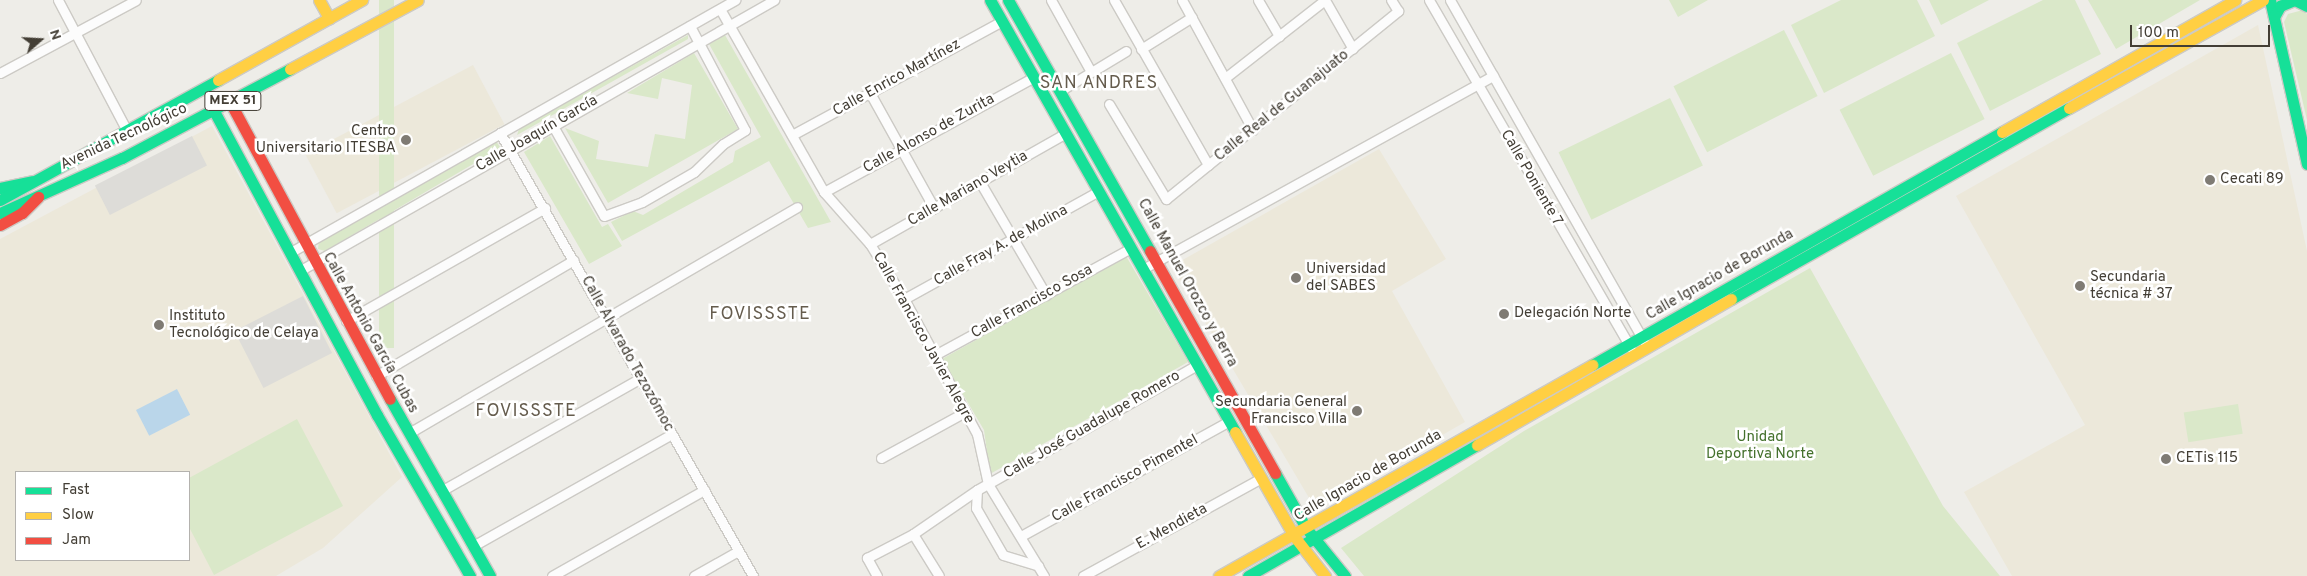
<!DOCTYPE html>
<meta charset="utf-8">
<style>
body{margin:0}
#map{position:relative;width:2307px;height:576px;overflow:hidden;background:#eeede8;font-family:Overpass,sans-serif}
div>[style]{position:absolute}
.education>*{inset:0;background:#ece8da;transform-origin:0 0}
.green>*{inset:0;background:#dae8c9;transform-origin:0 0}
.parking>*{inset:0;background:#dddcd8;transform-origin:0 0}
.water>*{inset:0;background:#bad6ea;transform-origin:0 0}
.roads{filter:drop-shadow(1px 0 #cccac5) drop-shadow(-1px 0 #cccac5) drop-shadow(0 1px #cccac5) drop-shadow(0 -1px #cccac5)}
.street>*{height:9px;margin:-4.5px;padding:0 4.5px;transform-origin:4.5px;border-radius:4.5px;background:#fcfcfc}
.fast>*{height:11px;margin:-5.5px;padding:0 5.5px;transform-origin:5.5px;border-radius:5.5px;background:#16e098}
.slow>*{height:11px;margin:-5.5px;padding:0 5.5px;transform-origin:5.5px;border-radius:5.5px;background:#ffcf43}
.jam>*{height:11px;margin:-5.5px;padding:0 5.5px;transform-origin:5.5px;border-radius:5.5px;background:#f24e42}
.dots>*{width:14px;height:14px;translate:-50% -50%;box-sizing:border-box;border:2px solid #fff;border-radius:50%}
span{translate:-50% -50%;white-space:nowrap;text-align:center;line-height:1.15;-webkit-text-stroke:5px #fff;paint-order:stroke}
.shield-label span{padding:1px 4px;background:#fff;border:1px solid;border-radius:4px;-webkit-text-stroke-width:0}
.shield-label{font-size:14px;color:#433e35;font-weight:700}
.street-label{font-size:15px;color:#433e35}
.poi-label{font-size:15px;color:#433e35}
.right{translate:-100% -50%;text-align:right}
.left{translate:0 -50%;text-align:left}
.park-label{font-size:15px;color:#44712c}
.quarter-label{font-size:18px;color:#655c4d;letter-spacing:1px}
.legend{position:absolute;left:15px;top:471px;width:175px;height:90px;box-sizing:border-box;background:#fff;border:1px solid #b4b2ae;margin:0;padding:6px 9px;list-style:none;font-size:15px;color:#433e35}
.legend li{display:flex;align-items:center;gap:10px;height:25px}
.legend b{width:25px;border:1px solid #b4b2ae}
.north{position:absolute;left:15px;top:15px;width:50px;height:50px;-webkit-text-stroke:4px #fff;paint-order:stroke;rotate:71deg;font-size:14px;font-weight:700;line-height:20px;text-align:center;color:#433e35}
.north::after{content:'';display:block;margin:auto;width:18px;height:22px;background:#433e35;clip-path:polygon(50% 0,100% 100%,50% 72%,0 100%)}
.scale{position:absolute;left:2130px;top:25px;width:140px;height:22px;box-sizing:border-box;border:2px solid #433e35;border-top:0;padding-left:6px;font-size:15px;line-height:18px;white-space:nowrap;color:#433e35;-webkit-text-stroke:4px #fff;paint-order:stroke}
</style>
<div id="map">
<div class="education">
<div style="clip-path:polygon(2258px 25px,2307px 251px,2307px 576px,2012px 576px,1964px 492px,2085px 425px,1956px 196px)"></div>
<div style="left:473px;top:65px;width:67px;height:190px;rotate:62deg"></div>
<div style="clip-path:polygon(evenodd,212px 126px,402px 477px,323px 548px,276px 576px,0 576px,0 239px,212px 126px,16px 472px,189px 472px,189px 560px,16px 560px,16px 472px)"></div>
<div style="clip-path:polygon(1379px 149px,1446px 259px,1392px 291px,1465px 422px,1315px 508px,1172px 266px)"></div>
</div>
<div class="green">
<div style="left:379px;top:0;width:15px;height:348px"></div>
<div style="clip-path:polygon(1669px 0,1708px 0,1678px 17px)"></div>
<div style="clip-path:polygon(1841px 0,1917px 0,1935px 36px,1824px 93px,1791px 25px)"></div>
<div style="clip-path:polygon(1929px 0,1989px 0,1941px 25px)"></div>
<div style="clip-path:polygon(2043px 0,2075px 0,2101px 54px,1990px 111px,1957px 43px)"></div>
<div style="clip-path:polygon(2088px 0,2200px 0,2116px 49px)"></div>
<div style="clip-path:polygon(2303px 10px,2307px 14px,2307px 120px,2284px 22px,2288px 14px)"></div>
<div style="left:1784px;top:30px;width:74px;height:124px;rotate:63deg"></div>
<div style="clip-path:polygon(688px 35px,688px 39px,517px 135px,519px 129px)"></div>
<div style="clip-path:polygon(725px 35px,831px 222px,808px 228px,769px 161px,622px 241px,611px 222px,633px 211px,643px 215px,733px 162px,735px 151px,761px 137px,709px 44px)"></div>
<div style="clip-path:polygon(694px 53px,738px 129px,608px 203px,565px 128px,599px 141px,596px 159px,648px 167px,655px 134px,685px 139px,692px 85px,662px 78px,658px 99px,627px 93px)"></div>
<div style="left:1951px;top:53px;width:74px;height:125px;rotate:63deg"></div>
<div style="left:1670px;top:98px;width:75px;height:124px;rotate:64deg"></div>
<div style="clip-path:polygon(550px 136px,602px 227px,608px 224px,622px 246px,589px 264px,524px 152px)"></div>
<div style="clip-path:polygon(496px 141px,500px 147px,497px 150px,325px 251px,318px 249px,319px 240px,325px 237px)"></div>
<div style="clip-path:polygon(1126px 256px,1188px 362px,990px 474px,984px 430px,942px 359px)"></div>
<div style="clip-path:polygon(1810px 268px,1943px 506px,2000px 576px,1364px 576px,1341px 548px,1524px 431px)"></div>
<div style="left:2238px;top:404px;width:30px;height:55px;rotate:81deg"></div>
<div style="clip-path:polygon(297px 419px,343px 506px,214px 575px,189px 527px,189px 478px)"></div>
</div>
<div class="parking">
<div style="left:192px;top:136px;width:33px;height:109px;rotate:63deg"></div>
<div style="left:303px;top:296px;width:64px;height:77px;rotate:63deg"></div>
</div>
<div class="water">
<div style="left:177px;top:389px;width:29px;height:46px;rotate:63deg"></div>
</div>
<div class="roads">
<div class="street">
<div style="left:58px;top:0;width:146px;rotate:62.2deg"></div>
<div style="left:1051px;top:0;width:82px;rotate:60.9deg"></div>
<div style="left:1114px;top:0;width:190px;rotate:60.3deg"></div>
<div style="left:1182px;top:0;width:148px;rotate:61.4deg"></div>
<div style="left:1258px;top:0;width:42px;rotate:59.7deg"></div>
<div style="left:1325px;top:0;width:56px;rotate:60.3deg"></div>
<div style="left:1429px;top:0;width:402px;rotate:59.9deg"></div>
<div style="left:1450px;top:0;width:392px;rotate:60.4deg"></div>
<div style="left:720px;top:9px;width:210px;rotate:60.4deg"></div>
<div style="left:824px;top:192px;width:69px;rotate:48.5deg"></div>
<div style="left:870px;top:244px;width:65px;rotate:58.3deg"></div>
<div style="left:904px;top:299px;width:153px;rotate:61.6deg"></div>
<div style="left:977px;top:434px;width:51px;rotate:77.6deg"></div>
<div style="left:988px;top:484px;width:108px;rotate:58.7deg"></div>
<div style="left:1141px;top:49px;width:60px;rotate:-32.1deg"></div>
<div style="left:0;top:73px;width:154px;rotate:-28.2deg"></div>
<div style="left:1225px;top:78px;width:127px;rotate:-38deg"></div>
<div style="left:1060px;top:91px;width:77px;rotate:-31.2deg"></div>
<div style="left:870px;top:93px;width:132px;rotate:60.9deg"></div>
<div style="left:1109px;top:104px;width:111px;rotate:59deg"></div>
<div style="left:1166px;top:199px;width:299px;rotate:-39deg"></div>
<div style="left:1398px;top:11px;width:13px;rotate:-122deg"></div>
<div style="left:553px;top:126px;width:103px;rotate:60.5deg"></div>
<div style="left:604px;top:216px;width:40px;rotate:-20.2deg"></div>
<div style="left:642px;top:202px;width:60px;rotate:-30deg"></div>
<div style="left:694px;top:172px;width:40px;rotate:-44deg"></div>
<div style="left:723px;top:144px;width:26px;rotate:-32deg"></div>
<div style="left:745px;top:130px;width:118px;rotate:-117.9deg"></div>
<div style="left:500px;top:133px;width:510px;rotate:60.27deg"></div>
<div style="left:792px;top:135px;width:239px;rotate:-28.5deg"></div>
<div style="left:980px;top:182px;width:131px;rotate:59.7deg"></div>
<div style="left:824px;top:192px;width:239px;rotate:-28.7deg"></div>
<div style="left:870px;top:244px;width:225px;rotate:-29.5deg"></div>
<div style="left:291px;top:252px;width:511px;rotate:-29.58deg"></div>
<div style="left:1143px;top:269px;width:400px;rotate:-28.9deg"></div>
<div style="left:301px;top:270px;width:545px;rotate:-29.72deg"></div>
<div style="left:904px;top:299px;width:221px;rotate:-29deg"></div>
<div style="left:346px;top:321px;width:229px;rotate:-29.6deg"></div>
<div style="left:933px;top:356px;width:226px;rotate:-28.6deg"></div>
<div style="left:376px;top:376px;width:229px;rotate:-30.4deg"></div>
<div style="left:409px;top:433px;width:449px;rotate:-30.2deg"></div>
<div style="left:881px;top:458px;width:96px;rotate:-28.7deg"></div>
<div style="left:977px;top:490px;width:18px;rotate:93deg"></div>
<div style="left:976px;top:508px;width:54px;rotate:60.1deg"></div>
<div style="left:1003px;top:555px;width:37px;rotate:17deg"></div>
<div style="left:441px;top:491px;width:230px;rotate:-29.5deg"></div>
<div style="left:913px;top:534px;width:49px;rotate:58.2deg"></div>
<div style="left:1021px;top:536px;width:238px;rotate:-28.9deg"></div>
<div style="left:473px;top:546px;width:228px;rotate:-29.4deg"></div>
<div style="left:552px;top:576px;width:175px;rotate:-29.5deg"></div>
<div style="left:694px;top:576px;width:51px;rotate:-29.6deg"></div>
<div style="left:877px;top:576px;width:21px;rotate:-119deg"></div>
<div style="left:867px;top:558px;width:52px;rotate:-27.6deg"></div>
<div style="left:913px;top:534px;width:78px;rotate:-34.5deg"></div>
<div style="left:977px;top:490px;width:253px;rotate:-29.6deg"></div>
<div style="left:1083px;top:576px;width:203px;rotate:-28.8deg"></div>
</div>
<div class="fast">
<div style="left:990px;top:0;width:497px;rotate:60.4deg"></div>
<div style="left:1008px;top:0;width:288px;rotate:60.5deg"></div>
<div style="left:2270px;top:0;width:168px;rotate:77.3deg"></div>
<div style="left:2295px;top:0;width:13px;rotate:27deg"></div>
<div style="left:2274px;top:17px;width:13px;rotate:-61deg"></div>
<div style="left:2280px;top:6px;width:15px;rotate:-23deg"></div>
<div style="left:214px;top:111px;width:345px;rotate:61.8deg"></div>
<div style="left:377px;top:415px;width:186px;rotate:60deg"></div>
<div style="left:0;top:188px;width:33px;rotate:-12deg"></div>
<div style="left:0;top:200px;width:249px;rotate:-28.8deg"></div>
<div style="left:0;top:213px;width:134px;rotate:-24.3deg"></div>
<div style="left:122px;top:158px;width:190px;rotate:-27.9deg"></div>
<div style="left:1731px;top:299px;width:388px;rotate:-29.5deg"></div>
<div style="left:1592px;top:365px;width:472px;rotate:-29.6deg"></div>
<div style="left:390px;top:399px;width:203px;rotate:60.5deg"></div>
<div style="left:1275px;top:473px;width:63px;rotate:60.6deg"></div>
<div style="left:1306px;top:528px;width:62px;rotate:50.9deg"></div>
<div style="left:1248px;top:576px;width:264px;rotate:-29.8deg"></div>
</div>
<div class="slow">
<div style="left:319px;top:0;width:21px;rotate:61deg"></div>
<div style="left:290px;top:69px;width:145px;rotate:-28.3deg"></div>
<div style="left:218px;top:80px;width:165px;rotate:-29.1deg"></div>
<div style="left:2069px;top:108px;width:222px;rotate:-29.1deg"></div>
<div style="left:2002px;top:132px;width:268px;rotate:-29.5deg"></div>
<div style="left:1235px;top:432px;width:120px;rotate:60.4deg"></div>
<div style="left:1294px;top:536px;width:51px;rotate:52.2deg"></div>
<div style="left:1477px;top:445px;width:293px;rotate:-29.9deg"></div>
<div style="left:1219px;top:576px;width:429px;rotate:-29.5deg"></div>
</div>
<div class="jam">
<div style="left:230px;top:102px;width:337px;rotate:61.7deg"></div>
<div style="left:0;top:225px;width:25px;rotate:-29deg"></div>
<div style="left:22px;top:213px;width:23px;rotate:-45deg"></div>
<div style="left:1150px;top:251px;width:255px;rotate:60.6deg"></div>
</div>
</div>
<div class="dots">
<div style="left:406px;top:140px;background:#7f7b74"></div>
<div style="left:2210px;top:180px;background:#7f7b74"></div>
<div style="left:1296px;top:278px;background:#7f7b74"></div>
<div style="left:2080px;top:286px;background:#7f7b74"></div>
<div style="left:1504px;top:314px;background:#7f7b74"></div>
<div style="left:159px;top:325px;background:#7f7b74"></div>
<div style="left:1357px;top:411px;background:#7f7b74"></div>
<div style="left:2166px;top:459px;background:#7f7b74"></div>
</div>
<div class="shield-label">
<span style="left:233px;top:101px">MEX 51</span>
</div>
<div class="street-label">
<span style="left:897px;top:78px;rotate:-29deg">Calle Enrico Martínez</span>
<span style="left:1282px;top:106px;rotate:-39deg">Calle Real de Guanajuato</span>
<span style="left:537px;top:134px;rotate:-30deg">Calle Joaquín García</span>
<span style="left:929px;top:134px;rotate:-29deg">Calle Alonso de Zurita</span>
<span style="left:124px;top:137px;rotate:-25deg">Avenida Tecnológico</span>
<span style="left:1531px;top:178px;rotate:60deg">Calle Poniente 7</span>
<span style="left:968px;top:189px;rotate:-30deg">Calle Mariano Veytia</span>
<span style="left:1001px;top:246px;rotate:-29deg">Calle Fray A. de Molina</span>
<span style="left:1720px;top:275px;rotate:-30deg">Calle Ignacio de Borunda</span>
<span style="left:1187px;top:283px;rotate:61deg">Calle Manuel Orozco y Berra</span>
<span style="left:1032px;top:302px;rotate:-29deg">Calle Francisco Sosa</span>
<span style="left:370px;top:333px;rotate:61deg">Calle Antonio García Cubas</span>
<span style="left:923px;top:338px;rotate:61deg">Calle Francisco Javier Alegre</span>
<span style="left:627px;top:354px;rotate:61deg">Calle Alvarado Tezozómoc</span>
<span style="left:1092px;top:425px;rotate:-30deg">Calle José Guadalupe Romero</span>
<span style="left:1368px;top:476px;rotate:-30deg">Calle Ignacio de Borunda</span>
<span style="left:1125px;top:479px;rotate:-29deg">Calle Francisco Pimentel</span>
<span style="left:1172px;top:527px;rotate:-29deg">E. Mendieta</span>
</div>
<div class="poi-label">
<span class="right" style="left:396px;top:140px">Centro<br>Universitario ITESBA</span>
<span class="left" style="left:2220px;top:180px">Cecati 89</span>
<span class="left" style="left:1306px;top:278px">Universidad<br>del SABES</span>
<span class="left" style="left:2090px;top:286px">Secundaria<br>técnica # 37</span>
<span class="left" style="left:1514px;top:314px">Delegación Norte</span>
<span class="left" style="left:169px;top:325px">Instituto<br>Tecnológico de Celaya</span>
<span class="right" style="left:1347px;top:411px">Secundaria General<br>Francisco Villa</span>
<span class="left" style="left:2176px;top:459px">CETis 115</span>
</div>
<div class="park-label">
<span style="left:1760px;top:446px">Unidad<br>Deportiva Norte</span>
</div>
<div class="quarter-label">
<span style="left:1099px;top:84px">SAN ANDRES</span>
<span style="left:760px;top:315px">FOVISSSTE</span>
<span style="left:526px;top:412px">FOVISSSTE</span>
</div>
<ul class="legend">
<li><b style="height:6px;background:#16e098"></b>Fast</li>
<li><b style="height:6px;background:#ffcf43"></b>Slow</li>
<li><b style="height:6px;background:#f24e42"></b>Jam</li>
</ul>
<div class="north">N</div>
<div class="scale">100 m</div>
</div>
